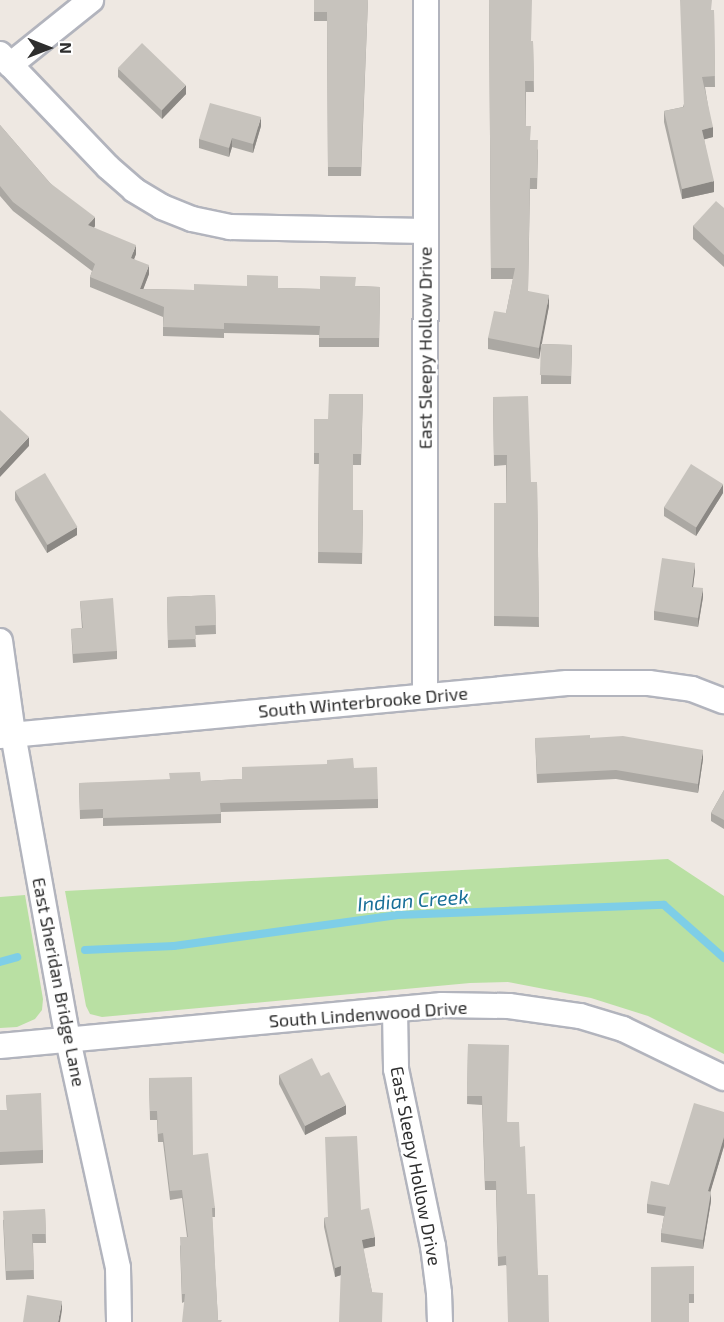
<!DOCTYPE html>
<style>
body{margin:0}
#map{position:relative;width:724px;height:1322px;overflow:hidden;background:#eee8e2;font-family:"Exo 2",sans-serif}
div>[style]{position:absolute}
.green>*{inset:0;background:#b9e0a3}
.stream>*{height:8px;margin:-4px;padding:0 4px;transform-origin:4px;border-radius:4px;background:#7ecee7}
.roads{filter:drop-shadow(2px 0 #b2b4bd) drop-shadow(-2px 0 #b2b4bd) drop-shadow(0 2px #b2b4bd) drop-shadow(0 -2px #b2b4bd)}
.minor>*{height:24px;margin:-12px;padding:0 12px;transform-origin:12px;border-radius:12px;background:#fff}
.wall>*{inset:0;background:#aba8a3}
.shaded-wall>*{inset:0;background:#8b8884}
.building>*{inset:0;background:#c7c3bd;transform-origin:0 0}
span{translate:-50% -50%;white-space:nowrap;text-align:center;line-height:1.15;-webkit-text-stroke:4.5px #fff;paint-order:stroke}
.street-label{font-size:18px;color:#2e2e2e}
.water-label{font-size:20px;color:#186f98;font-style:italic}
.north{position:absolute;left:18px;top:18px;width:60px;height:60px;-webkit-text-stroke:4px #fff;paint-order:stroke;rotate:90deg;font-size:16px;font-weight:700;line-height:24px;text-align:center;color:#2e2e2e}
.north::after{content:'';display:block;margin:auto;width:21px;height:27px;background:#2e2e2e;clip-path:polygon(50% 0,100% 100%,50% 72%,0 100%)}
</style>
<div id="map">
<div class="green">
<div style="clip-path:polygon(668px 859px,724px 896px,724px 1054px,648px 1016px,591px 998px,508px 982px,470px 983px,102px 1017px,90px 1014px,86px 1006px,65px 891px)"></div>
<div style="clip-path:polygon(25px 895px,43px 999px,42px 1010px,35px 1019px,17px 1027px,0 1028px,0 897px)"></div>
</div>
<div class="stream">
<div style="left:85px;top:950px;width:89px;rotate:-2.6deg"></div>
<div style="left:174px;top:946px;width:226px;rotate:-7.9deg"></div>
<div style="left:398px;top:915px;width:266px;rotate:-2.2deg"></div>
<div style="left:664px;top:905px;width:80px;rotate:41.5deg"></div>
<div style="left:0;top:962px;width:18px;rotate:-16deg"></div>
</div>
<div class="roads">
<div class="minor">
<div style="left:0;top:54px;width:156px;rotate:46.3deg"></div>
<div style="left:108px;top:167px;width:35px;rotate:41deg"></div>
<div style="left:134px;top:190px;width:33px;rotate:31deg"></div>
<div style="left:162px;top:207px;width:32px;rotate:22deg"></div>
<div style="left:192px;top:219px;width:39px;rotate:12deg"></div>
<div style="left:230px;top:227px;width:195px;rotate:1.2deg"></div>
<div style="left:10px;top:65px;width:104px;rotate:-38.7deg"></div>
<div style="left:0;top:641px;width:94px;rotate:82deg"></div>
<div style="left:13px;top:734px;width:311px;rotate:79.8deg"></div>
<div style="left:68px;top:1040px;width:233px;rotate:77.6deg"></div>
<div style="left:118px;top:1268px;width:54px;rotate:88.9deg"></div>
<div style="left:425px;top:696px;width:696px;rotate:-89.92deg"></div>
<div style="left:0;top:736px;width:569px;rotate:-5.34deg"></div>
<div style="left:567px;top:683px;width:82px"></div>
<div style="left:649px;top:683px;width:43px;rotate:7.9deg"></div>
<div style="left:692px;top:689px;width:34px;rotate:21deg"></div>
<div style="left:395px;top:1010px;width:59px;rotate:89deg"></div>
<div style="left:396px;top:1069px;width:181px;rotate:78.2deg"></div>
<div style="left:433px;top:1246px;width:47px;rotate:82.7deg"></div>
<div style="left:439px;top:1293px;width:29px;rotate:88deg"></div>
<div style="left:0;top:1046px;width:444px;rotate:-5.3deg"></div>
<div style="left:442px;top:1005px;width:67px;rotate:0.9deg"></div>
<div style="left:509px;top:1006px;width:72px;rotate:8deg"></div>
<div style="left:580px;top:1016px;width:45px;rotate:16.8deg"></div>
<div style="left:623px;top:1029px;width:112px;rotate:25.9deg"></div>
</div>
</div>
<div class="wall">
<div style="clip-path:polygon(314px 0,368px 0,361px 176px,328px 176px,327px 21px,314px 21px)"></div>
<div style="clip-path:polygon(489px 0,531px 41px,533px 41px,534px 92px,526px 92px,526px 126px,530px 140px,538px 150px,537px 189px,530px 189px,528px 291px,549px 306px,541px 344px,572px 345px,571px 384px,541px 384px,541px 346px,539px 359px,488px 349px,488px 338px,506px 313px,513px 279px,491px 279px)"></div>
<div style="clip-path:polygon(712px 10px,714px 10px,715px 87px,705px 87px,713px 137px,704px 139px,714px 192px,682px 199px,664px 122px,664px 111px,683px 107px)"></div>
<div style="clip-path:polygon(118px 69px,186px 94px,162px 119px,118px 77px)"></div>
<div style="clip-path:polygon(0 125px,50px 183px,95px 226px,94px 228px,136px 254px,134px 259px,149px 274px,143px 289px,194px 290px,278px 288px,320px 289px,356px 286px,380px 287px,379px 347px,319px 347px,319px 335px,224px 333px,224px 338px,163px 336px,163px 317px,90px 287px,90px 277px,92px 271px,13px 211px,0 196px)"></div>
<div style="clip-path:polygon(261px 126px,253px 153px,232px 147px,229px 157px,199px 148px,199px 139px)"></div>
<div style="clip-path:polygon(724px 208px,724px 267px,693px 239px,693px 226px)"></div>
<div style="clip-path:polygon(363px 394px,361px 465px,353px 465px,353px 510px,363px 510px,362px 564px,318px 563px,319px 464px,314px 464px,314px 419px,328px 419px)"></div>
<div style="clip-path:polygon(493px 397px,531px 482px,537px 482px,539px 627px,494px 626px,494px 503px,506px 503px,506px 465px,494px 466px)"></div>
<div style="clip-path:polygon(15px 491px,77px 535px,47px 553px,15px 500px)"></div>
<div style="clip-path:polygon(723px 493px,696px 536px,664px 516px,664px 507px)"></div>
<div style="clip-path:polygon(695px 571px,693px 587px,703px 597px,698px 627px,654px 620px,654px 611px)"></div>
<div style="clip-path:polygon(215px 595px,216px 634px,195px 635px,196px 647px,168px 648px,167px 597px)"></div>
<div style="clip-path:polygon(80px 601px,117px 651px,117px 659px,73px 663px,71px 629px,82px 628px)"></div>
<div style="clip-path:polygon(535px 738px,590px 738px,703px 759px,698px 793px,616px 779px,537px 783px)"></div>
<div style="clip-path:polygon(354px 768px,378px 799px,378px 808px,221px 812px,221px 823px,103px 826px,103px 818px,80px 819px,79px 783px,201px 781px,242px 779px)"></div>
<div style="clip-path:polygon(724px 790px,724px 829px,711px 821px,711px 813px)"></div>
<div style="clip-path:polygon(468px 1044px,520px 1147px,538px 1275px,549px 1322px,506px 1265px,498px 1266px,496px 1190px,485px 1190px,482px 1105px,467px 1104px)"></div>
<div style="clip-path:polygon(279px 1075px,346px 1114px,305px 1135px,279px 1084px)"></div>
<div style="clip-path:polygon(149px 1078px,193px 1155px,215px 1208px,215px 1217px,212px 1217px,218px 1320px,222px 1322px,184px 1302px,182px 1303px,180px 1246px,187px 1237px,182px 1198px,170px 1200px,163px 1142px,158px 1142px,157px 1120px,150px 1120px)"></div>
<div style="clip-path:polygon(6px 1095px,43px 1150px,43px 1163px,0 1165px,0 1110px,7px 1110px)"></div>
<div style="clip-path:polygon(724px 1112px,724px 1146px,710px 1192px,711px 1201px,703px 1249px,661px 1242px,661px 1233px,664px 1216px,647px 1213px,647px 1204px,669px 1185px)"></div>
<div style="clip-path:polygon(45px 1209px,46px 1243px,33px 1243px,34px 1279px,6px 1280px,3px 1220px)"></div>
<div style="clip-path:polygon(361px 1210px,375px 1246px,363px 1248px,372px 1292px,382px 1322px,341px 1275px,335px 1277px,324px 1227px,324px 1218px)"></div>
<div style="clip-path:polygon(694px 1266px,694px 1303px,689px 1303px,651px 1322px)"></div>
</div>
<div class="shaded-wall">
<div style="clip-path:polygon(186px 85px,186px 94px,162px 119px,162px 110px)"></div>
<div style="clip-path:polygon(261px 117px,261px 126px,253px 153px,253px 144px)"></div>
<div style="clip-path:polygon(713px 127px,713px 137px,702px 140px,702px 130px)"></div>
<div style="clip-path:polygon(232px 138px,232px 147px,229px 157px,229px 148px)"></div>
<div style="clip-path:polygon(714px 181px,714px 192px,682px 199px,682px 189px)"></div>
<div style="clip-path:polygon(95px 217px,95px 226px,88px 235px,88px 225px)"></div>
<div style="clip-path:polygon(136px 245px,136px 254px,131px 267px,131px 258px)"></div>
<div style="clip-path:polygon(149px 265px,149px 274px,140px 298px,140px 289px)"></div>
<div style="clip-path:polygon(549px 295px,549px 306px,539px 359px,539px 348px)"></div>
<div style="clip-path:polygon(29px 437px,29px 446px,0 477px,0 468px)"></div>
<div style="clip-path:polygon(723px 484px,723px 493px,696px 536px,696px 527px)"></div>
<div style="clip-path:polygon(77px 527px,77px 535px,47px 553px,47px 544px)"></div>
<div style="clip-path:polygon(695px 563px,695px 571px,692px 595px,692px 587px)"></div>
<div style="clip-path:polygon(703px 588px,703px 597px,698px 627px,698px 618px)"></div>
<div style="clip-path:polygon(703px 750px,703px 759px,698px 793px,698px 784px)"></div>
<div style="clip-path:polygon(346px 1105px,346px 1114px,305px 1135px,305px 1126px)"></div>
<div style="clip-path:polygon(724px 1137px,724px 1146px,708px 1200px,708px 1191px)"></div>
<div style="clip-path:polygon(711px 1192px,711px 1201px,703px 1249px,703px 1240px)"></div>
<div style="clip-path:polygon(375px 1237px,375px 1246px,362px 1249px,362px 1240px)"></div>
<div style="clip-path:polygon(341px 1266px,341px 1275px,335px 1277px,335px 1268px)"></div>
<div style="clip-path:polygon(62px 1301px,62px 1310px,60px 1322px,58px 1322px)"></div>
</div>
<div class="building">
<div style="clip-path:polygon(314px 0,368px 0,361px 167px,328px 167px,327px 12px,314px 12px)"></div>
<div style="clip-path:polygon(489px 0,532px 0,531px 41px,533px 41px,534px 81px,525px 81px,526px 126px,531px 126px,530px 140px,538px 140px,537px 178px,530px 178px,528px 291px,549px 295px,539px 348px,488px 338px,494px 311px,506px 313px,515px 268px,491px 268px)"></div>
<div style="clip-path:polygon(680px 0,712px 0,711px 10px,714px 10px,715px 76px,702px 77px,713px 127px,702px 130px,714px 181px,682px 189px,664px 111px,684px 107px)"></div>
<div style="left:142px;top:43px;width:61px;height:35px;rotate:44deg"></div>
<div style="clip-path:polygon(210px 103px,261px 117px,253px 144px,232px 138px,229px 148px,199px 139px)"></div>
<div style="clip-path:polygon(0 125px,50px 183px,95px 217px,88px 225px,136px 245px,131px 258px,149px 265px,140px 289px,194px 290px,194px 284px,247px 286px,247px 275px,278px 276px,278px 288px,320px 289px,320px 276px,356px 277px,355px 286px,380px 287px,379px 338px,319px 338px,320px 326px,224px 323px,224px 329px,163px 327px,164px 307px,90px 277px,95px 264px,13px 202px,0 186px)"></div>
<div style="clip-path:polygon(716px 201px,724px 208px,724px 255px,693px 226px)"></div>
<div style="left:541px;top:344px;width:31px;height:31px;rotate:2deg"></div>
<div style="clip-path:polygon(329px 394px,363px 394px,361px 454px,353px 454px,353px 510px,363px 510px,362px 553px,318px 552px,319px 453px,314px 453px,314px 419px,328px 419px)"></div>
<div style="clip-path:polygon(528px 396px,531px 482px,537px 482px,539px 617px,494px 616px,494px 503px,506px 503px,507px 455px,494px 455px,493px 397px)"></div>
<div style="clip-path:polygon(0 410px,29px 437px,0 468px)"></div>
<div style="left:691px;top:464px;width:38px;height:51px;rotate:32deg"></div>
<div style="left:45px;top:473px;width:63px;height:35px;rotate:59deg"></div>
<div style="clip-path:polygon(662px 558px,695px 563px,692px 587px,703px 588px,698px 618px,654px 611px)"></div>
<div style="clip-path:polygon(215px 595px,216px 625px,195px 626px,196px 639px,168px 640px,167px 597px)"></div>
<div style="clip-path:polygon(113px 598px,117px 651px,73px 654px,71px 629px,83px 628px,80px 601px)"></div>
<div style="clip-path:polygon(590px 735px,590px 738px,623px 736px,703px 750px,698px 784px,616px 770px,537px 774px,535px 738px)"></div>
<div style="clip-path:polygon(353px 758px,354px 768px,377px 767px,378px 799px,220px 803px,221px 814px,103px 818px,103px 809px,80px 810px,79px 783px,170px 779px,169px 773px,200px 772px,201px 781px,242px 779px,242px 767px,327px 764px,327px 760px)"></div>
<div style="clip-path:polygon(724px 790px,724px 820px,711px 813px)"></div>
<div style="clip-path:polygon(468px 1044px,509px 1045px,507px 1122px,519px 1122px,520px 1147px,525px 1146px,527px 1194px,535px 1194px,538px 1275px,548px 1275px,549px 1322px,508px 1322px,506px 1256px,498px 1257px,496px 1181px,485px 1181px,482px 1096px,467px 1096px)"></div>
<div style="clip-path:polygon(312px 1058px,321px 1076px,329px 1072px,346px 1105px,305px 1126px,279px 1075px)"></div>
<div style="clip-path:polygon(192px 1077px,193px 1155px,208px 1153px,215px 1208px,212px 1208px,218px 1320px,222px 1320px,221px 1322px,182px 1322px,185px 1294px,182px 1294px,180px 1237px,188px 1237px,182px 1190px,170px 1191px,163px 1133px,158px 1134px,157px 1111px,150px 1111px,149px 1078px)"></div>
<div style="clip-path:polygon(41px 1093px,43px 1150px,0 1152px,0 1110px,7px 1110px,6px 1095px)"></div>
<div style="clip-path:polygon(694px 1103px,724px 1112px,724px 1137px,708px 1191px,711px 1192px,703px 1240px,661px 1233px,666px 1207px,647px 1204px,651px 1181px,669px 1185px)"></div>
<div style="clip-path:polygon(357px 1136px,361px 1210px,369px 1208px,375px 1237px,362px 1240px,372px 1292px,383px 1293px,382px 1322px,339px 1322px,341px 1266px,335px 1268px,324px 1218px,328px 1217px,325px 1137px)"></div>
<div style="clip-path:polygon(45px 1209px,46px 1234px,32px 1234px,34px 1270px,6px 1271px,3px 1211px)"></div>
<div style="clip-path:polygon(694px 1266px,694px 1294px,689px 1294px,689px 1322px,651px 1322px,651px 1267px)"></div>
<div style="clip-path:polygon(27px 1295px,62px 1301px,58px 1322px,23px 1322px)"></div>
</div>
<div class="street-label">
<span style="left:425px;top:348px;rotate:-90deg">East Sleepy Hollow Drive</span>
<span style="left:363px;top:702px;rotate:-5deg">South Winterbrooke Drive</span>
<span style="left:59px;top:982px;rotate:79deg">East Sheridan Bridge Lane</span>
<span style="left:368px;top:1014px;rotate:-4deg">South Lindenwood Drive</span>
<span style="left:416px;top:1166px;rotate:79deg">East Sleepy Hollow Drive</span>
</div>
<div class="water-label">
<span style="left:413px;top:900px;rotate:-4deg">Indian Creek</span>
</div>
<div class="north">N</div>
</div>
